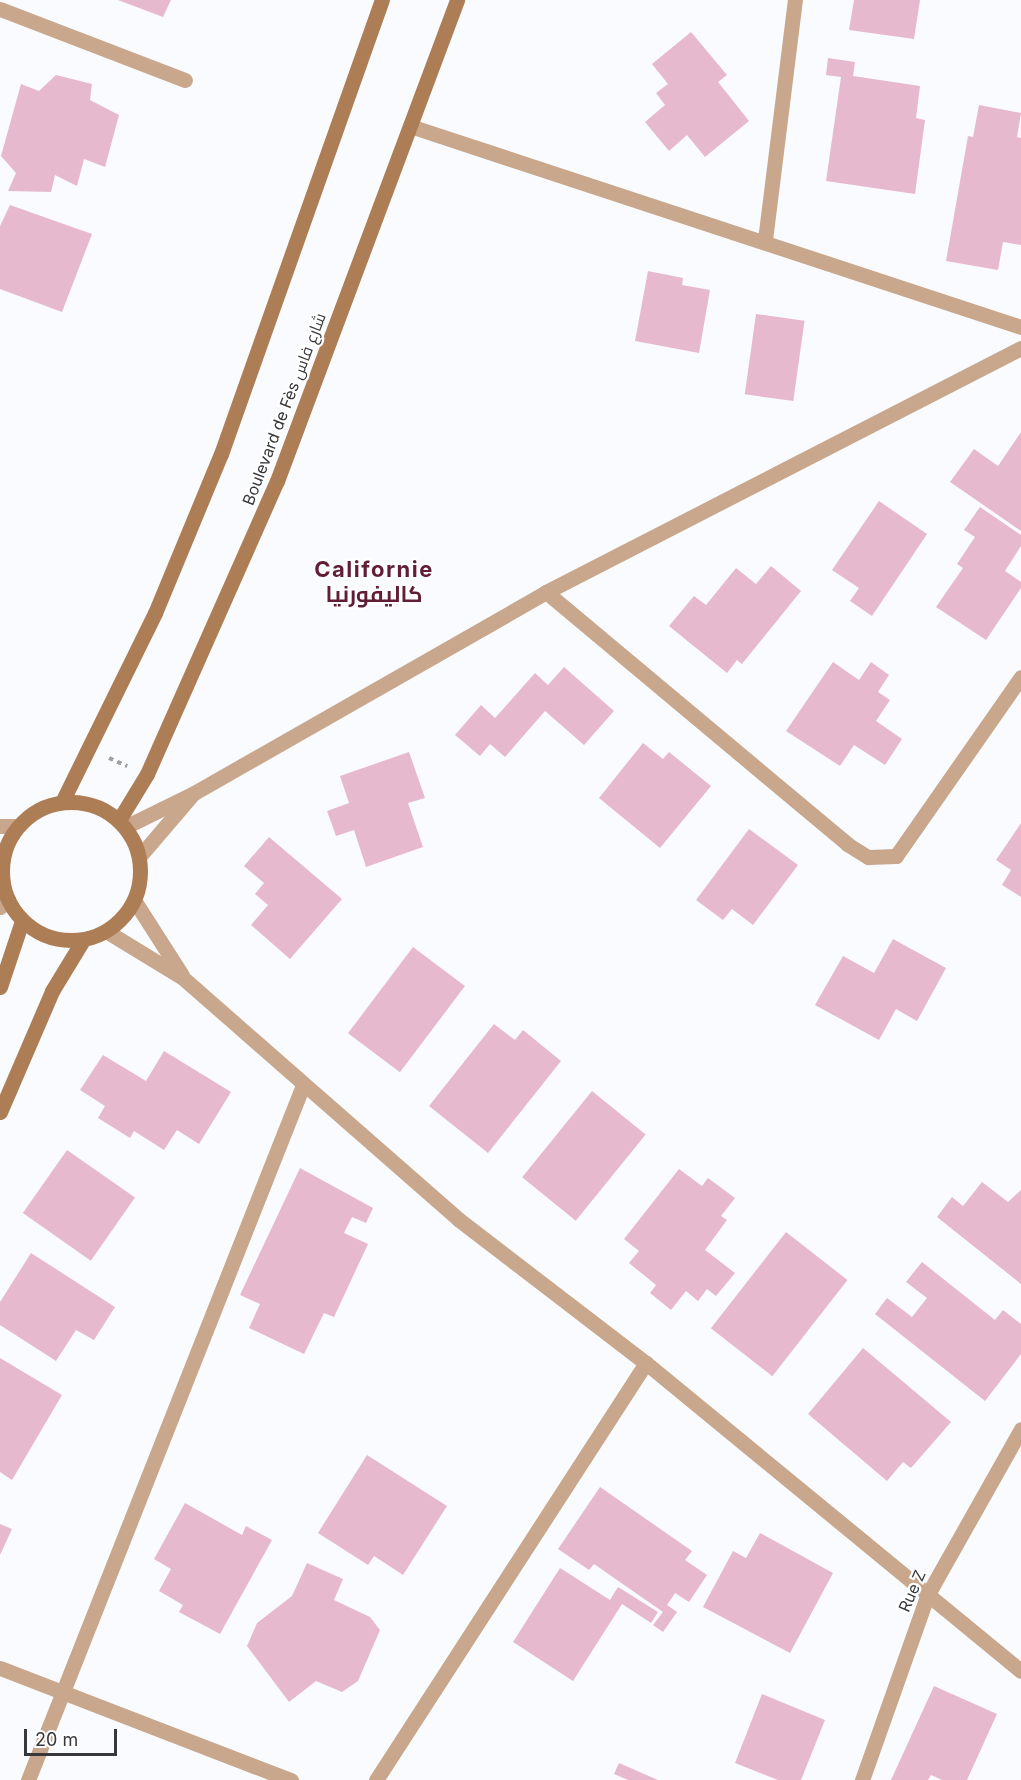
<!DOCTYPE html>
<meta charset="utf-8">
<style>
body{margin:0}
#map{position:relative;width:1021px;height:1780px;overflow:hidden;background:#fafbfe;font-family:Inter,Cairo,sans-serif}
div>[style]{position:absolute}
.building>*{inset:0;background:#e7b9cf;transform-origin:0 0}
.path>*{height:4px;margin-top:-2px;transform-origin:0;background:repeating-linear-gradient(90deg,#9fa0a3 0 4.5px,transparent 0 9px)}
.street>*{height:15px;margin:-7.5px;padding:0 7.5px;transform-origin:7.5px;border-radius:7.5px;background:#c8a78d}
.secondary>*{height:15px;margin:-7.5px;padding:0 7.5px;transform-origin:7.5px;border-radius:7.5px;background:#ad7e56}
.secondary>.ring{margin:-7.5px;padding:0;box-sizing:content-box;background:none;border:15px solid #ad7e56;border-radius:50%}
span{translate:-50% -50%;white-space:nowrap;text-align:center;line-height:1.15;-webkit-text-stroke:4.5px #fff;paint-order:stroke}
.street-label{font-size:16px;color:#38383b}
.district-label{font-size:22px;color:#611e36;font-weight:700;letter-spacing:1.5px}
.scale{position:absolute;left:24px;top:1729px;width:93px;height:27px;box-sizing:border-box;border:3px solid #38383b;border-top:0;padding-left:8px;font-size:18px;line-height:21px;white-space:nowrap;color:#38383b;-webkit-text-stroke:4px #fff;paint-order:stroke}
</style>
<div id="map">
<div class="building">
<div style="clip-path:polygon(118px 0,171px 0,163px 17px)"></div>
<div style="clip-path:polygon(854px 0,920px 0,914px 39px,849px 30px)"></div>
<div style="clip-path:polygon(691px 32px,727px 75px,718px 82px,749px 121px,705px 157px,687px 135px,669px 151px,645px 122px,665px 105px,656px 93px,668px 84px,652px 64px)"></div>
<div style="clip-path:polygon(828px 58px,855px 62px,853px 76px,920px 86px,916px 118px,925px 120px,915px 194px,826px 181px,841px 77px,826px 75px)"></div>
<div style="clip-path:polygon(56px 75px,92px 84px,90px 100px,119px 115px,105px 167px,84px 159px,77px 186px,55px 175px,51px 192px,8px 191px,16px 173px,1px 156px,21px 84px,39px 91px)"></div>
<div style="clip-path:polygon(979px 105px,1021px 113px,1017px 137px,1021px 138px,1021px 245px,1003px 242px,998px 270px,946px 261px,968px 136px,973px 137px)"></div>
<div style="clip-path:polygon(10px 205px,92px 234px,62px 312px,0 289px,0 226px)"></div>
<div style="clip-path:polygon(648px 271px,683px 278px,682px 285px,710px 290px,699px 353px,635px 341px)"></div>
<div style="left:756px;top:314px;width:49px;height:81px;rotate:8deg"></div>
<div style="clip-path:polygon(1021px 432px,1021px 531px,950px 482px,974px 449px,998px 466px)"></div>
<div style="clip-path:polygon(879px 501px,927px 534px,872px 616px,850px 601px,859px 588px,832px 570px)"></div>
<div style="clip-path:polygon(980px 507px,1021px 535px,1021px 546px,1005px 571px,1021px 582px,1021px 588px,986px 640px,936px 607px,963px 568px,957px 564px,975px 537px,964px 530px)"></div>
<div style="clip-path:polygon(771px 566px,801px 591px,742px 664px,737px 660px,727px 673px,669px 626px,694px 596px,706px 605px,736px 568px,756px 584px)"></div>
<div style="clip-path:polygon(833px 662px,859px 680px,871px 662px,889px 675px,878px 692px,890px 700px,876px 721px,902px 739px,885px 765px,854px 745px,840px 766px,786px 731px)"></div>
<div style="clip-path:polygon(564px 667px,614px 711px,584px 745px,545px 711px,505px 757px,490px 744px,480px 756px,455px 735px,481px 705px,495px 718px,535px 673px,548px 685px)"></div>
<div style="clip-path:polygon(643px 743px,663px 759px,669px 752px,711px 786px,660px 848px,599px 798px)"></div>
<div style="clip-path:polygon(409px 752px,425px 798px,408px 803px,423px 847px,366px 867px,354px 830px,336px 836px,327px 811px,349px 803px,340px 776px)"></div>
<div style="clip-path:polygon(1021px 823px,1021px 897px,1002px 885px,1011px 870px,996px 860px)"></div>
<div style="clip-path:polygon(749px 829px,798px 865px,753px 925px,732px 909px,723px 920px,696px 900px)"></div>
<div style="clip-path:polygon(269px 837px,342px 899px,290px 959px,251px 925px,268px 905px,255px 894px,264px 883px,244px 866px)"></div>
<div style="clip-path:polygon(893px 939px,946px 968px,917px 1021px,896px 1009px,879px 1040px,815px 1005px,843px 956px,874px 973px)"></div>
<div style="left:413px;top:947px;width:65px;height:108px;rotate:37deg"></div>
<div style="clip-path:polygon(494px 1024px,515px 1040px,523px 1030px,561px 1061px,488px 1153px,429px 1106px)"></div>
<div style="clip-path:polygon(164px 1051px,231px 1092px,199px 1144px,177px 1130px,164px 1150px,134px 1131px,130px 1138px,98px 1118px,105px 1106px,80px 1090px,103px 1055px,146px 1081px)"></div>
<div style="left:592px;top:1091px;width:69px;height:111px;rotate:39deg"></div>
<div style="left:67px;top:1150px;width:83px;height:77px;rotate:35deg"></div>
<div style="clip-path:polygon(300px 1168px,373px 1208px,366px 1223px,352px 1217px,344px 1233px,368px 1244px,334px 1317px,324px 1313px,304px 1354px,249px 1328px,260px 1304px,240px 1295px)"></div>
<div style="clip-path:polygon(679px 1169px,702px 1186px,708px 1178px,735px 1198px,721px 1216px,727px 1220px,705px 1250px,735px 1273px,716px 1296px,707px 1289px,698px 1301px,686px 1291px,671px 1310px,650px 1293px,656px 1285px,629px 1263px,639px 1251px,624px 1239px)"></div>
<div style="clip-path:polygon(982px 1182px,1008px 1202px,1021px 1190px,1021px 1284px,937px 1217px,952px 1197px,963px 1206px)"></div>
<div style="left:786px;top:1232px;width:78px;height:122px;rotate:38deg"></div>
<div style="clip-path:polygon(31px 1253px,115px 1307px,94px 1340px,76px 1330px,56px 1361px,0 1325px,0 1302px)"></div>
<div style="clip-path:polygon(922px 1262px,995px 1320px,1003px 1310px,1021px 1324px,1021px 1354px,985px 1401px,875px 1314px,887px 1298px,912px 1317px,927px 1298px,906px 1282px)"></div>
<div style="clip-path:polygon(863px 1348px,951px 1422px,911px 1468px,903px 1462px,887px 1481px,808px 1414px)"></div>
<div style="clip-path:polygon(0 1358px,62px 1395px,12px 1480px,0 1472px)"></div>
<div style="clip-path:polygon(367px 1455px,447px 1506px,403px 1575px,374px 1556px,368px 1565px,318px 1533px)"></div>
<div style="clip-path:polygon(600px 1487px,692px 1551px,685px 1560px,707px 1575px,689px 1602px,675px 1593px,667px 1605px,677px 1612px,663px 1632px,653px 1625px,663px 1612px,594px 1564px,589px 1570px,558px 1549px)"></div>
<div style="clip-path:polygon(185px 1503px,242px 1535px,246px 1526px,272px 1540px,220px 1634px,179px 1612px,183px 1605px,159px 1591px,171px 1569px,154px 1559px)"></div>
<div style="clip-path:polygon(0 1524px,12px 1529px,0 1555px)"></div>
<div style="clip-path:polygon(760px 1533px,833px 1573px,790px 1653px,703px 1607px,733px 1551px,746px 1558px)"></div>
<div style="clip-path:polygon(307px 1563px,343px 1579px,334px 1600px,370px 1617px,380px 1630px,358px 1681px,342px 1692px,316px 1681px,289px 1702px,247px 1646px,257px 1623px,292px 1596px)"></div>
<div style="clip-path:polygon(560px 1568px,610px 1600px,618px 1587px,658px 1612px,651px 1623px,622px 1604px,573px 1681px,513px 1642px)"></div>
<div style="clip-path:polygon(934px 1686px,997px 1714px,967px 1780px,942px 1780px,931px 1775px,928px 1780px,891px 1780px)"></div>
<div style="clip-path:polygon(762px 1694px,825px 1720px,801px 1780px,778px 1780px,735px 1763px)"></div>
<div style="clip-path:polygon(619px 1763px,658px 1780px,628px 1780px,614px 1774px)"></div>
</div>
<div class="path">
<div style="left:109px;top:758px;width:20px;rotate:24deg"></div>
</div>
<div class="street">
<div style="left:0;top:9px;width:198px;rotate:21deg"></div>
<div style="left:410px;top:126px;width:643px;rotate:18.21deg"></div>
<div style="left:765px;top:240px;width:242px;rotate:-82.9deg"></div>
<div style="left:546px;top:592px;width:393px;rotate:39.9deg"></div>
<div style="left:847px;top:844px;width:25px;rotate:32deg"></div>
<div style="left:868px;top:857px;width:28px;rotate:-2deg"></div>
<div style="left:896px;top:856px;width:218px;rotate:-55.1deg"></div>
<div style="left:0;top:826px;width:18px"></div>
<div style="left:125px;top:827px;width:77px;rotate:-26.2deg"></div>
<div style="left:194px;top:793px;width:405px;rotate:-29.7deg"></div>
<div style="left:546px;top:592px;width:534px;rotate:-27.19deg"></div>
<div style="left:139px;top:857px;width:82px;rotate:-49.5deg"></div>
<div style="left:0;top:879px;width:3px;rotate:45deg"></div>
<div style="left:134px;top:900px;width:89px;rotate:57.4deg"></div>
<div style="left:0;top:907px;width:11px;rotate:-41deg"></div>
<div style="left:106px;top:931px;width:90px;rotate:31.4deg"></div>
<div style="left:183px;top:978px;width:366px;rotate:41.2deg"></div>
<div style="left:458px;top:1219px;width:237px;rotate:37.5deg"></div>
<div style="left:646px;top:1363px;width:485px;rotate:39.4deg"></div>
<div style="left:0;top:1668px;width:312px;rotate:21.1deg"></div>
<div style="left:28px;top:1780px;width:747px;rotate:-68.41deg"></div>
<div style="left:376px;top:1780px;width:497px;rotate:-57.1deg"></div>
<div style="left:862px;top:1780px;width:197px;rotate:-70.5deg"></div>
<div style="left:928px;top:1594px;width:189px;rotate:-60.6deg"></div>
</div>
<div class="secondary">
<div class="ring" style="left:2px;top:802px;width:123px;height:123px"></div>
<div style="left:62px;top:802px;width:211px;rotate:-63.8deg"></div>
<div style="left:155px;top:613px;width:172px;rotate:-67.5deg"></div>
<div style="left:221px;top:454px;width:482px;rotate:-70.5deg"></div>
<div style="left:119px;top:820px;width:54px;rotate:-58.7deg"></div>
<div style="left:147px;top:774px;width:321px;rotate:-66.1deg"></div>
<div style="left:277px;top:481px;width:514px;rotate:-69.48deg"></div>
<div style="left:0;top:987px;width:70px;rotate:-71.6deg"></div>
<div style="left:0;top:1112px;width:132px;rotate:-66.7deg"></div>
<div style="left:52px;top:991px;width:60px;rotate:-58.7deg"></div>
</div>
<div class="street-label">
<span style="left:284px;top:409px;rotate:-69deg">Boulevard de Fès شارع فاس</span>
<span style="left:912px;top:1591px;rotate:-66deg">Rue Z</span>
</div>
<div class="district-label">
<span style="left:374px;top:582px">Californie<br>كاليفورنيا</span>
</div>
<div class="scale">20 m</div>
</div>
